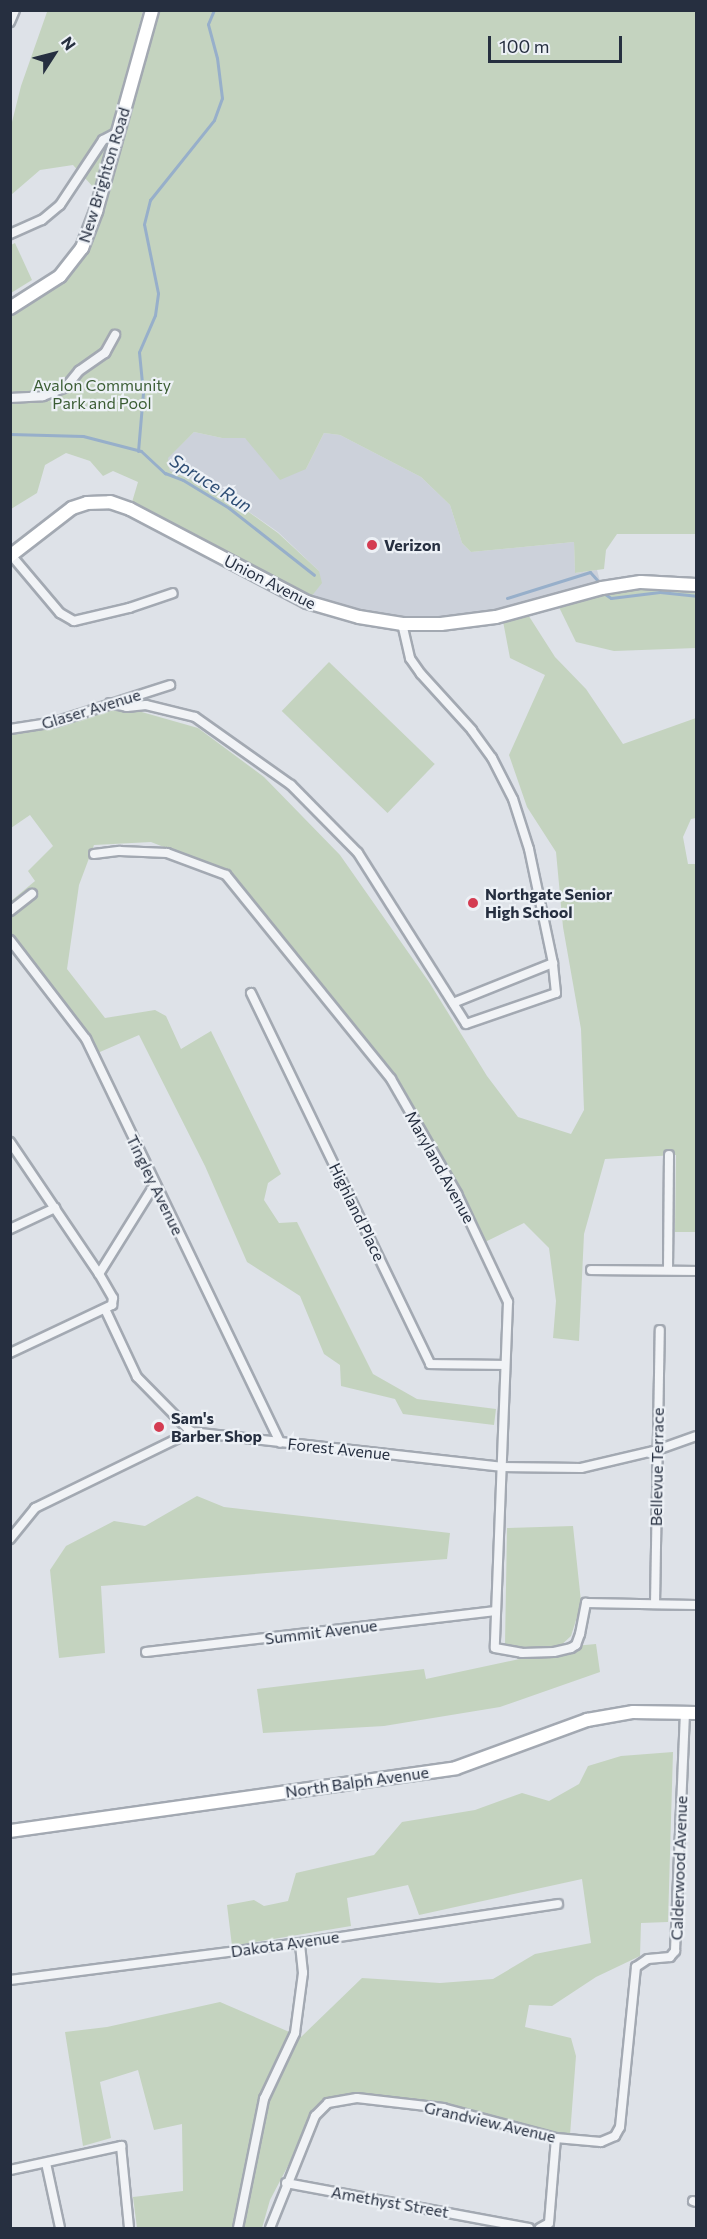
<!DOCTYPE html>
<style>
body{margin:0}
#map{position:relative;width:707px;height:2239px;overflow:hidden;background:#dee2e8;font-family:Commissioner,sans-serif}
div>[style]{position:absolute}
.built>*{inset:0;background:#ccd1da}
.green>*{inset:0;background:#c4d3bf;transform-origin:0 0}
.stream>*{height:3px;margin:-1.5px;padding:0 1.5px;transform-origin:1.5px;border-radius:1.5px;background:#97afca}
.roads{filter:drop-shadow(2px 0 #a3a9b2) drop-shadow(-2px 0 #a3a9b2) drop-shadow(0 2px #a3a9b2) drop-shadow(0 -2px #a3a9b2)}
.street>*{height:8px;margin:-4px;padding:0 4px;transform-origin:4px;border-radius:4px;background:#f1f3f6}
.secondary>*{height:12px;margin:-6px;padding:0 6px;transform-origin:6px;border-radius:6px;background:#fff}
.dots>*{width:16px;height:16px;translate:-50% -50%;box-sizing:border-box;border:3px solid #edf1f6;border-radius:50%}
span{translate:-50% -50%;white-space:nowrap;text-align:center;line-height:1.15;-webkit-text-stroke:4.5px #edf1f6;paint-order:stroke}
.street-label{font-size:16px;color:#262f40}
.park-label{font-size:16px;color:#3a5c33}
.poi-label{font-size:16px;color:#262f40;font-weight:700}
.left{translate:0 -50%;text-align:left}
.water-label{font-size:18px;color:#2f4e75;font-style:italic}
.frame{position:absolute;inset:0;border:12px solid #262f40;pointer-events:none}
.north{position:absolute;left:24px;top:24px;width:60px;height:60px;-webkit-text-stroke:4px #edf1f6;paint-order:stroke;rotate:54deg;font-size:16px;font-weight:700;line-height:24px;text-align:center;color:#262f40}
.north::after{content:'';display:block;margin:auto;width:21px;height:27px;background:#262f40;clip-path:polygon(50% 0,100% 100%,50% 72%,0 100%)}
.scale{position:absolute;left:488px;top:36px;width:134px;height:27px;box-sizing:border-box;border:3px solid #262f40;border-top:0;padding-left:8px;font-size:18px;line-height:21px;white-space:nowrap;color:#262f40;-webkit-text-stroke:4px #edf1f6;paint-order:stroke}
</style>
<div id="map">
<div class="built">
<div style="clip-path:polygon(194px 432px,222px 438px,245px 438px,306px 469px,324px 433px,340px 435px,421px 477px,450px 505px,462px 543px,471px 552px,574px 542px,575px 573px,597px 570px,602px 588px,525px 610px,402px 624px,307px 602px,319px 571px,278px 532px,222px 493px,170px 471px,167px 458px)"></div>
</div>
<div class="green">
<div style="clip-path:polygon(42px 11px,143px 11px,95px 189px,73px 165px,40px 170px,11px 195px,11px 126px,21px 86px,47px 12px)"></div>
<div style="clip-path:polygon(152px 11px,696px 11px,696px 534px,617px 534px,606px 550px,604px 569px,575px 573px,574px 542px,471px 552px,462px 543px,450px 505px,421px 477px,340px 435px,324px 433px,306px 469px,280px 480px,245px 438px,222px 438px,194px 432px,168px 458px,170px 471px,222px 493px,278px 533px,319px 571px,322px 583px,307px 602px,130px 509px,138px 482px,113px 471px,103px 476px,90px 461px,66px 453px,45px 465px,37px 493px,11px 509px,11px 308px,76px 258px)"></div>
<div style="clip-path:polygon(15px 243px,32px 280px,11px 293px,11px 245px)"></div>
<div style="clip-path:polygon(696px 585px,696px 648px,614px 651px,576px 642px,556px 601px,602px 588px)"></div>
<div style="clip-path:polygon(525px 610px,555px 657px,586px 689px,623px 744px,696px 718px,696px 818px,691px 819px,683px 837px,688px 864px,696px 864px,696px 1232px,675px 1232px,676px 1155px,605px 1159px,584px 1234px,579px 1341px,553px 1338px,556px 1301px,549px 1248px,524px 1223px,481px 1244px,391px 1079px,225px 871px,151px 842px,94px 845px,79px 885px,67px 969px,105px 1018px,155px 1010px,166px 1016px,181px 1049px,211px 1031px,281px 1174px,268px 1183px,264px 1200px,279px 1223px,297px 1222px,373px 1374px,417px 1399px,496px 1409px,494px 1425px,403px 1414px,395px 1399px,341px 1386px,340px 1365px,324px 1354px,300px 1296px,247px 1262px,205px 1166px,139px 1035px,93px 1055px,11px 940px,11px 901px,35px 881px,28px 871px,53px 846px,30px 815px,11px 828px,11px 729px,110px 703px,198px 728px,264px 777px,340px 855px,429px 982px,487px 1076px,518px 1117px,571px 1134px,584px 1110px,581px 1029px,563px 927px,556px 852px,527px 807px,509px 755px,545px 675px,510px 658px,502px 616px)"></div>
<div style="left:329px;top:662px;width:147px;height:68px;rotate:44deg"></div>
<div style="clip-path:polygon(197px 1496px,224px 1507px,450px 1533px,447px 1559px,101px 1586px,105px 1653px,59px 1658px,50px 1570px,66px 1546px,114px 1521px,145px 1526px)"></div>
<div style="clip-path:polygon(573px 1526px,582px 1611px,577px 1617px,571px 1636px,558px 1648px,523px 1650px,505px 1644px,507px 1528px)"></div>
<div style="clip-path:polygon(596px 1644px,600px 1672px,500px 1707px,384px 1726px,263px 1733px,257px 1689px,424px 1669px,426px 1679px,529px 1657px,557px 1655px,574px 1646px)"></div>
<div style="clip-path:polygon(673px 1752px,668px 1922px,641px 1923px,640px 1956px,596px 1977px,552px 2006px,529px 2005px,525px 2027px,571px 2038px,576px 2056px,570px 2135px,500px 2120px,445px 2103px,359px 2096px,331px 2099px,321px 2103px,270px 2200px,262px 2228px,137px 2228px,133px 2197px,183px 2191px,182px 2124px,154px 2130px,138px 2070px,100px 2082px,111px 2138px,83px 2146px,65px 2032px,107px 2027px,220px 2002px,301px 2037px,362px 1978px,440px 1983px,493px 1979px,535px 1954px,591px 1943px,582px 1879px,419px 1915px,408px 1885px,347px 1898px,351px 1926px,232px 1946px,227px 1905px,254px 1900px,264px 1906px,288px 1901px,296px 1873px,374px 1855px,402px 1822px,475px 1810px,522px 1793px,549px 1801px,579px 1784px,588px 1766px,621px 1756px)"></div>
</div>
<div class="stream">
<div style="left:10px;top:434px;width:73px;rotate:1.6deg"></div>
<div style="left:83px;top:436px;width:60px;rotate:14.5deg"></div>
<div style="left:141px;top:451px;width:33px;rotate:43deg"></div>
<div style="left:165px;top:473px;width:19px;rotate:21deg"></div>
<div style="left:183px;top:480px;width:54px;rotate:31.3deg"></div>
<div style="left:229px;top:508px;width:108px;rotate:38.2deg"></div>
<div style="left:138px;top:451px;width:58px;rotate:-85.1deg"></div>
<div style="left:143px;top:393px;width:41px;rotate:-95.6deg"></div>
<div style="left:139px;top:352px;width:40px;rotate:-66.6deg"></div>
<div style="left:155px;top:315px;width:22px;rotate:-82deg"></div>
<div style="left:158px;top:293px;width:70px;rotate:-101.5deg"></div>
<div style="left:144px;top:224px;width:25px;rotate:-76deg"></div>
<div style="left:150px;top:200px;width:102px;rotate:-51.3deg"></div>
<div style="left:214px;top:120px;width:23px;rotate:-70deg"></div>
<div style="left:222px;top:98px;width:40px;rotate:-97.1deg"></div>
<div style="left:217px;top:58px;width:35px;rotate:-105deg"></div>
<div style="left:208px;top:24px;width:15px;rotate:-67deg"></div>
<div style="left:605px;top:594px;width:7px;rotate:34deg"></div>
<div style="left:611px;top:598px;width:49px;rotate:-7deg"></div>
<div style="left:660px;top:592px;width:36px;rotate:6deg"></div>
<div style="left:507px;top:598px;width:87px;rotate:-17.4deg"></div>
<div style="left:590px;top:572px;width:15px;rotate:48deg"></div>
</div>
<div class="roads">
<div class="street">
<div style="left:10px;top:22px;width:13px;rotate:-67deg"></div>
<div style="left:10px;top:234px;width:35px;rotate:-24deg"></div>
<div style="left:42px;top:220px;width:23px;rotate:-40deg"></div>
<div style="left:60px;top:205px;width:78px;rotate:-56.5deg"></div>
<div style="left:103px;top:140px;width:17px;rotate:-28deg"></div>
<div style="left:10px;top:398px;width:33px;rotate:-3deg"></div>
<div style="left:43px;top:396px;width:25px;rotate:-21deg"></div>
<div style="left:66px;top:387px;width:21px;rotate:-51deg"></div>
<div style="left:79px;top:371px;width:32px;rotate:-35deg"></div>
<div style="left:105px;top:353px;width:21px;rotate:-61deg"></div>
<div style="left:11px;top:555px;width:76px;rotate:49.8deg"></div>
<div style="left:60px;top:613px;width:16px;rotate:30deg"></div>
<div style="left:74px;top:621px;width:57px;rotate:-13.3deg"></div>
<div style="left:129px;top:608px;width:46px;rotate:-18.8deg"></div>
<div style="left:110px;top:703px;width:17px;rotate:13deg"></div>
<div style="left:127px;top:707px;width:19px;rotate:-6deg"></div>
<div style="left:146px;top:705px;width:50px;rotate:13.8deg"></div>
<div style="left:195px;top:717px;width:118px;rotate:35.3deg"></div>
<div style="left:291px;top:785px;width:95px;rotate:45.4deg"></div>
<div style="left:358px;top:853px;width:202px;rotate:57.7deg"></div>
<div style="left:466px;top:1024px;width:95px;rotate:-19deg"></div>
<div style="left:556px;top:993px;width:30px;rotate:-96deg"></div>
<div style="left:553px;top:963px;width:116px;rotate:-101.9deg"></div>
<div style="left:529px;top:849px;width:52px;rotate:-107.7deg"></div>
<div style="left:513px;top:799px;width:46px;rotate:-117.1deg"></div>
<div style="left:492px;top:758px;width:34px;rotate:-126deg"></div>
<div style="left:472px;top:730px;width:76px;rotate:-132.3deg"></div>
<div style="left:421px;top:674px;width:19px;rotate:-125deg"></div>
<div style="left:410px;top:658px;width:35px;rotate:-103deg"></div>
<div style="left:10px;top:729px;width:46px;rotate:-8.8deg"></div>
<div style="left:55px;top:722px;width:121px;rotate:-17.8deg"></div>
<div style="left:94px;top:854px;width:26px;rotate:-7deg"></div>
<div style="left:120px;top:851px;width:47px;rotate:2.4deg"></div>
<div style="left:167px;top:853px;width:63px;rotate:20.4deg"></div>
<div style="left:226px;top:875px;width:262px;rotate:51deg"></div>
<div style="left:391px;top:1079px;width:133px;rotate:60.1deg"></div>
<div style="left:457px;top:1194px;width:119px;rotate:64.7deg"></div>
<div style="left:508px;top:1302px;width:346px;rotate:92.2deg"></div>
<div style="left:495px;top:1648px;width:27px;rotate:10deg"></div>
<div style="left:522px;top:1653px;width:32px;rotate:-2deg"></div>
<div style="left:554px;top:1652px;width:17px;rotate:-13deg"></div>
<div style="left:571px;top:1648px;width:6px;rotate:-31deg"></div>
<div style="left:576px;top:1645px;width:12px;rotate:-70deg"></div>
<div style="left:580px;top:1634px;width:32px;rotate:-79deg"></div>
<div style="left:586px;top:1603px;width:110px;rotate:1deg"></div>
<div style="left:10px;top:911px;width:28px;rotate:-38deg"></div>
<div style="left:10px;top:940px;width:125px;rotate:52.5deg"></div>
<div style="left:86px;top:1039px;width:448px;rotate:64.3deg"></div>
<div style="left:251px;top:993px;width:412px;rotate:64.2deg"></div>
<div style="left:430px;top:1364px;width:75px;rotate:0.8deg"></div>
<div style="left:453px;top:1003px;width:108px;rotate:-21.8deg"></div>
<div style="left:10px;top:1142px;width:159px;rotate:56deg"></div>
<div style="left:10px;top:1229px;width:50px;rotate:-25deg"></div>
<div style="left:591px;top:1270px;width:105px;rotate:0.5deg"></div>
<div style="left:668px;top:1270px;width:115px;rotate:-89.5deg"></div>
<div style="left:105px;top:1309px;width:75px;rotate:64.8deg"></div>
<div style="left:137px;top:1377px;width:77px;rotate:45.5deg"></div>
<div style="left:10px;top:1353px;width:113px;rotate:-25.2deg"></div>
<div style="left:112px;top:1305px;width:7px;rotate:-82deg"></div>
<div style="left:113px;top:1298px;width:28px;rotate:-120deg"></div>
<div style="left:99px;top:1274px;width:106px;rotate:-58.1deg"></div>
<div style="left:10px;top:1539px;width:40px;rotate:-51deg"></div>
<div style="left:35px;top:1508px;width:174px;rotate:-26deg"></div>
<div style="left:191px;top:1432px;width:312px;rotate:6.4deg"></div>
<div style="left:501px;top:1467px;width:80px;rotate:0.7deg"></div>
<div style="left:581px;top:1468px;width:78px;rotate:-13.3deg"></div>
<div style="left:657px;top:1450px;width:41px;rotate:-19.7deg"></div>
<div style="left:655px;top:1604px;width:274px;rotate:-89deg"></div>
<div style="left:146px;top:1652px;width:352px;rotate:-6.7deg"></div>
<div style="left:10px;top:1980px;width:292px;rotate:-7.3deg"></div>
<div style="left:300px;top:1943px;width:261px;rotate:-8.6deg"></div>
<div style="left:46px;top:2163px;width:66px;rotate:77.8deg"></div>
<div style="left:10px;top:2170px;width:114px;rotate:-12.2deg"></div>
<div style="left:121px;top:2146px;width:82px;rotate:84.4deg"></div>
<div style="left:286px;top:2183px;width:247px;rotate:10.5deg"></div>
<div style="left:693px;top:2201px;width:3px;rotate:18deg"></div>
<div style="left:238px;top:2228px;width:132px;rotate:-78.6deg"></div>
<div style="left:264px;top:2099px;width:73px;rotate:-64.8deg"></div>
<div style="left:295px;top:2033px;width:61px;rotate:-82.4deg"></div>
<div style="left:303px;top:1973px;width:30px;rotate:-96deg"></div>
<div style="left:270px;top:2228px;width:121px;rotate:-68.1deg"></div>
<div style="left:315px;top:2116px;width:18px;rotate:-45deg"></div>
<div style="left:328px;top:2103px;width:29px;rotate:-10deg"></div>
<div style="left:357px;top:2098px;width:87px;rotate:6.6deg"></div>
<div style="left:443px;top:2108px;width:117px;rotate:14.9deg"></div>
<div style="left:556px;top:2138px;width:45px;rotate:5.1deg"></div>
<div style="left:601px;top:2142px;width:15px;rotate:-23deg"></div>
<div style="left:615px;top:2136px;width:10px;rotate:-61deg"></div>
<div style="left:620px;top:2127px;width:161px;rotate:-84.3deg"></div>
<div style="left:636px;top:1967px;width:14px;rotate:-34deg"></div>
<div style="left:648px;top:1959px;width:22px;rotate:-5deg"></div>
<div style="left:670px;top:1957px;width:8px;rotate:-50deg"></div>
<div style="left:675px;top:1951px;width:238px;rotate:-87.6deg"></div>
<div style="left:540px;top:2228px;width:10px;rotate:-29deg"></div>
<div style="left:549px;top:2223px;width:85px;rotate:-85.3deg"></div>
</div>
<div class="secondary">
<div style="left:10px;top:308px;width:59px;rotate:-32.6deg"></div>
<div style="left:60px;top:276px;width:36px;rotate:-52deg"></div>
<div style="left:82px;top:248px;width:40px;rotate:-69deg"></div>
<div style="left:96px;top:211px;width:209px;rotate:-74.4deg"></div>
<div style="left:10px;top:556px;width:78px;rotate:-37.7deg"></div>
<div style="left:72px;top:508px;width:16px;rotate:-18deg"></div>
<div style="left:87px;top:503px;width:23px;rotate:-2deg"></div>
<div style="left:110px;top:502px;width:21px;rotate:19deg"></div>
<div style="left:130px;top:509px;width:200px;rotate:27.7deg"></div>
<div style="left:307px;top:602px;width:54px;rotate:16.1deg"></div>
<div style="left:359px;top:617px;width:44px;rotate:9.2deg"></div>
<div style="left:402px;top:624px;width:39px"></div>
<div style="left:441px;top:624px;width:55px;rotate:-7.3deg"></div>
<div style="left:496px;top:617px;width:110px;rotate:-15.3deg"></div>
<div style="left:602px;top:588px;width:39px;rotate:-9deg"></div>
<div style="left:641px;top:582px;width:55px;rotate:3.1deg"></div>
<div style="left:10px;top:1831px;width:450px;rotate:-8deg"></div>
<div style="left:456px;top:1768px;width:140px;rotate:-20.1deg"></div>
<div style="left:587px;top:1720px;width:47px;rotate:-9.9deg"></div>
<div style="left:633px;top:1712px;width:63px;rotate:0.9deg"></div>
</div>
</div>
<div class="dots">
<div style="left:372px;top:545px;background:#d43c52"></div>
<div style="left:473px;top:903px;background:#d43c52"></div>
<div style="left:159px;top:1427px;background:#d43c52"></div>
</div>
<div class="street-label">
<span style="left:104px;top:175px;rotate:-73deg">New Brighton Road</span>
<span style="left:270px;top:582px;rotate:27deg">Union Avenue</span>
<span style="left:91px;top:709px;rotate:-17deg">Glaser Avenue</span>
<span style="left:440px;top:1167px;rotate:61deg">Maryland Avenue</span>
<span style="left:155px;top:1185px;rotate:64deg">Tingley Avenue</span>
<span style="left:357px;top:1212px;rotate:64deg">Highland Place</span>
<span style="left:339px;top:1449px;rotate:6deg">Forest Avenue</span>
<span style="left:657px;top:1467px;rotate:-89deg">Bellevue Terrace</span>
<span style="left:321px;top:1632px;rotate:-7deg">Summit Avenue</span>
<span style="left:357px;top:1782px;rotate:-8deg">North Balph Avenue</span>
<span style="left:679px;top:1868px;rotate:-88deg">Calderwood Avenue</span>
<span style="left:285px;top:1944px;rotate:-8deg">Dakota Avenue</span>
<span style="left:490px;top:2122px;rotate:13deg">Grandview Avenue</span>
<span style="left:390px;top:2202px;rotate:10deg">Amethyst Street</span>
</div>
<div class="park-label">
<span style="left:102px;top:394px">Avalon Community<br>Park and Pool</span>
</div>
<div class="poi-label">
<span class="left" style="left:384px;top:545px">Verizon</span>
<span class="left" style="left:485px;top:903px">Northgate Senior<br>High School</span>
<span class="left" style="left:171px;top:1427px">Sam's<br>Barber Shop</span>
</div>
<div class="water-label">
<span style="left:211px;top:483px;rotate:32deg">Spruce Run</span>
</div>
<div class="frame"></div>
<div class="north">N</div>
<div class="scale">100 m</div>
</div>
